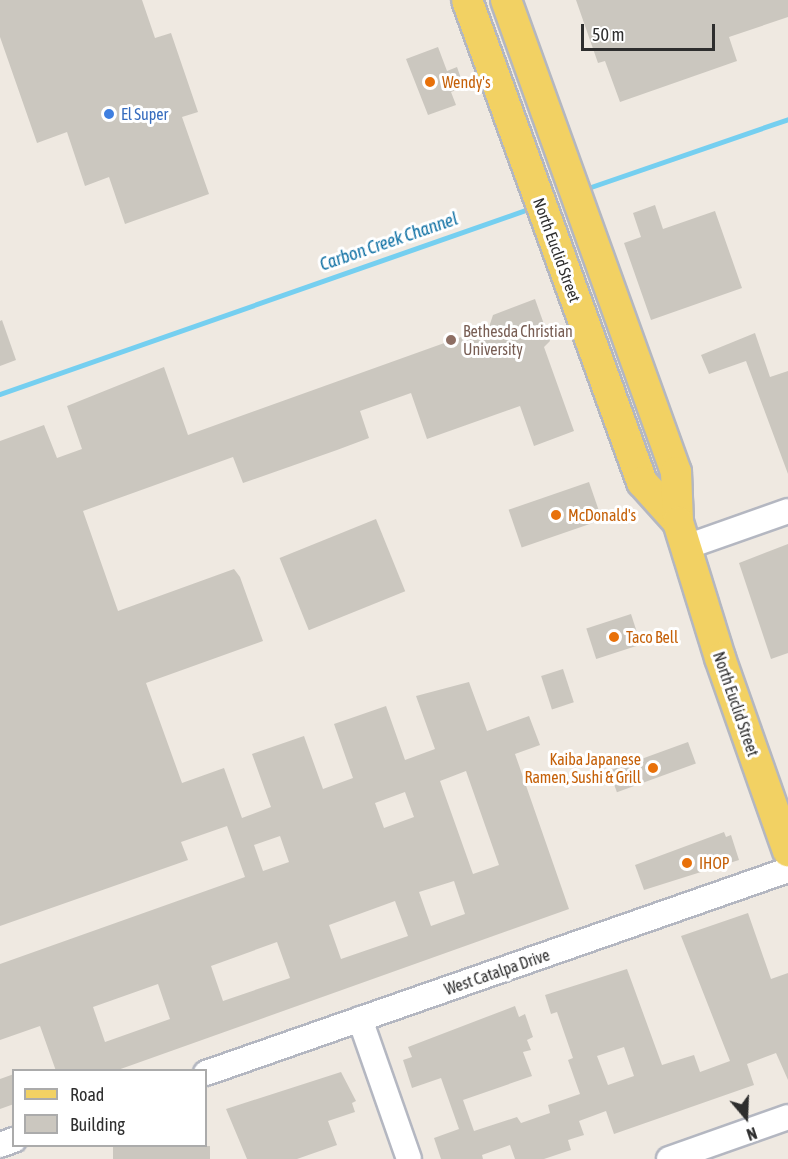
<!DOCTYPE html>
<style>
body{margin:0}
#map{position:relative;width:788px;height:1159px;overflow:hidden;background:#efe9e1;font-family:"Asap Condensed",sans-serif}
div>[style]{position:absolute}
.stream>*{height:5px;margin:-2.5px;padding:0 2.5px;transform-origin:2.5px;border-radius:2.5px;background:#75cff0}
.building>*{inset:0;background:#cbc7bf;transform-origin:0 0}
.roads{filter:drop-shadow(2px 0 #b4b7c1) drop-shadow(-2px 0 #b4b7c1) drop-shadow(0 2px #b4b7c1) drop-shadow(0 -2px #b4b7c1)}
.minor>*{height:24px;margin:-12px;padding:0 12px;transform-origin:12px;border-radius:12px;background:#fff}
.major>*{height:30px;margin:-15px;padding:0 15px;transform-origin:15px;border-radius:15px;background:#f2d163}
.dots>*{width:16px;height:16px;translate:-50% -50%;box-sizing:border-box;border:3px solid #fff;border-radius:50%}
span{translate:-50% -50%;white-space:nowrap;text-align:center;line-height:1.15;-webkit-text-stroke:6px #fff;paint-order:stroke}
.food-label{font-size:16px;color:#c56008}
.left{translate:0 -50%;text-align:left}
.right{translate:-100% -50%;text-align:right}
.shop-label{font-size:16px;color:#366cbe}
.street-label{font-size:16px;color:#2e2e2e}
.education-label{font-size:16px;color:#785e54}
.water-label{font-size:18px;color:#0d6fa3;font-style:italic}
.legend{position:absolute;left:12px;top:1069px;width:195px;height:78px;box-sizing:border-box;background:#fff;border:2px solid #ababab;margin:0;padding:8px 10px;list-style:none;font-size:18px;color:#2e2e2e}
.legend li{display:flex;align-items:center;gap:12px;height:30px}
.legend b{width:30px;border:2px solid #ababab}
.north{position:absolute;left:716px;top:1087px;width:60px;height:60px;-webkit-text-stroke:4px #fff;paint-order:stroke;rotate:161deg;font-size:16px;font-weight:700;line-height:24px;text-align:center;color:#2e2e2e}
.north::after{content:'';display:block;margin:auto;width:21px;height:27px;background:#2e2e2e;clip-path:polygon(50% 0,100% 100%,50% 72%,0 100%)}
.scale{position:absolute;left:581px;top:24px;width:134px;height:27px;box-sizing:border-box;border:3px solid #2e2e2e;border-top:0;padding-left:8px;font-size:18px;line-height:21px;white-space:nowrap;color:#2e2e2e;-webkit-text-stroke:4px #fff;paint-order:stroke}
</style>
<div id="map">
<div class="stream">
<div style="left:585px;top:189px;width:215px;rotate:-19deg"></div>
<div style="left:0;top:394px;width:566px;rotate:-19.3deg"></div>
</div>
<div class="building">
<div style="clip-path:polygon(0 0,142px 0,155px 38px,171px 33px,198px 112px,182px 117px,209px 194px,125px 224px,109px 177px,85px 186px,67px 132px,37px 143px,0 37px)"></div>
<div style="clip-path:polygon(576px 0,788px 0,788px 17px,729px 37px,737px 61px,620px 102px,605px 61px,598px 63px)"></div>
<div style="clip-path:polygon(438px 47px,447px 71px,457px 67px,464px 87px,451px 92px,456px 105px,428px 115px,406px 59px)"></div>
<div style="clip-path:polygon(655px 205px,663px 229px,715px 211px,742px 288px,651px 320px,624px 243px,641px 237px,633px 213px)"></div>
<div style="clip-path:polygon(evenodd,535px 299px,550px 341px,544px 347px,574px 431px,534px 446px,520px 406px,427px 439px,411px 393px,360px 411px,369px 438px,337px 450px,243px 483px,233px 457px,83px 511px,118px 611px,234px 569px,240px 577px,263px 641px,146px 683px,182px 783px,224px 768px,242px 818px,271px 807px,252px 754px,304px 736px,323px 789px,353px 778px,334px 724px,386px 706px,405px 760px,435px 749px,416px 696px,469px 682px,487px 731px,529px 716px,540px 745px,515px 754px,569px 909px,115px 1071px,56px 1071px,40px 1026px,0 1040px,0 964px,245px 877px,227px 826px,181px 842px,188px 860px,0 926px,0 441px,44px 425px,57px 458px,82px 449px,67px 406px,164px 367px,188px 435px,489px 327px,493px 315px,535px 299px,466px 771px,499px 865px,473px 874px,440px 781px,466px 771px,535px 299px,405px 792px,414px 817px,384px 828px,375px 803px,405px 792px,535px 299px,280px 836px,289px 862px,263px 871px,254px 845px,280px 836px,535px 299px,454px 881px,465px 914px,431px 926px,419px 892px,454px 881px,535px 299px,395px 901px,408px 936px,341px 959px,329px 925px,395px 901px,535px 299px,277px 942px,290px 978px,223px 1001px,211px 966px,277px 942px,535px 299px,158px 984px,170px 1019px,105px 1042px,93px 1007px,158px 984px)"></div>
<div style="clip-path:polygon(2px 320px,16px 360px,0 366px,0 321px)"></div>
<div style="clip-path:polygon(755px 333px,770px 377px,788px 371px,788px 474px,746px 361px,709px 374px,701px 355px)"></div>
<div style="left:589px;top:482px;width:40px;height:85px;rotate:71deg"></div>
<div style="left:376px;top:519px;width:78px;height:104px;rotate:68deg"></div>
<div style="clip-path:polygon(788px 544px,788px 653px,771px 659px,739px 563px)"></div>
<div style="left:631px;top:614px;width:32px;height:47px;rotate:72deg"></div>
<div style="left:563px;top:669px;width:35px;height:23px;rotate:72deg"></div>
<div style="left:688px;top:742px;width:23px;height:84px;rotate:70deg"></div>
<div style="clip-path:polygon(724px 832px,726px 837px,731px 835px,739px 860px,644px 890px,635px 865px)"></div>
<div style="clip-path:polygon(evenodd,748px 913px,771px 979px,788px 973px,788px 1080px,776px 1053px,747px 1064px,754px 1085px,614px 1134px,606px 1111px,579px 1121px,584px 1135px,568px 1140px,571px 1150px,544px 1159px,515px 1159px,510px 1145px,482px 1155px,483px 1159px,441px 1159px,434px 1138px,459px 1129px,441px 1078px,412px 1088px,403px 1060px,412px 1057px,408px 1047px,515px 1006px,519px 1017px,525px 1014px,533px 1037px,527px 1040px,531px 1050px,523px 1052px,532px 1076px,463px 1100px,474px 1131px,517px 1117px,521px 1123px,550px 1113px,548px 1105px,580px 1094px,568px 1060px,573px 1058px,557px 1012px,551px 1014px,545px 995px,627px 969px,662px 1065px,694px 1055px,700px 1072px,730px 1061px,681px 936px,748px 913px,624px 1047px,634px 1076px,608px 1085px,597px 1056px,624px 1047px)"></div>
<div style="clip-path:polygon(341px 1072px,356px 1101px,352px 1103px,355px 1112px,328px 1121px,337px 1145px,297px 1159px,247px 1159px,226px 1109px)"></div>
<div style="clip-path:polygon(14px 1074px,14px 1104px,0 1109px,0 1079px)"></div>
<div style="left:113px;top:1146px;width:97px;height:14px"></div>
</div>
<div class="roads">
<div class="minor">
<div style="left:686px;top:547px;width:108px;rotate:-19.4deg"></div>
<div style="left:360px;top:1019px;width:148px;rotate:70.7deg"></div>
<div style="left:206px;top:1073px;width:616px;rotate:-19.23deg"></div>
<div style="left:0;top:1145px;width:15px;rotate:-20deg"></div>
<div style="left:669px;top:1159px;width:126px;rotate:-19.4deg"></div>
</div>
<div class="major">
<div style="left:467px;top:0;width:513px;rotate:70.05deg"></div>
<div style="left:642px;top:482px;width:54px;rotate:48deg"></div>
<div style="left:506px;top:0;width:502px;rotate:70.19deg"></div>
<div style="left:676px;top:472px;width:50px;rotate:87.7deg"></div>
<div style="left:678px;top:522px;width:142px;rotate:72.8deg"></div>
<div style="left:720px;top:658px;width:205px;rotate:70.6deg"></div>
</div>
</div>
<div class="dots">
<div style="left:430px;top:82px;background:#e8710a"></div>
<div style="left:109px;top:114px;background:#3f7fe0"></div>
<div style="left:451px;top:340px;background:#8d6e63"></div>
<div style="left:556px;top:515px;background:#e8710a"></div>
<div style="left:614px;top:637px;background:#e8710a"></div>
<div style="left:653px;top:768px;background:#e8710a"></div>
<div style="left:687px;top:863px;background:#e8710a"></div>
</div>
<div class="food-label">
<span class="left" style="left:442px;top:82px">Wendy's</span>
<span class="left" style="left:568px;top:515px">McDonald's</span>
<span class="left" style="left:626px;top:637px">Taco Bell</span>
<span class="right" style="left:641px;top:768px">Kaiba Japanese<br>Ramen, Sushi &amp; Grill</span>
<span class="left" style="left:699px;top:863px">IHOP</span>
</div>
<div class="shop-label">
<span class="left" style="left:121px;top:114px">El Super</span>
</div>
<div class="street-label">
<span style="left:557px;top:250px;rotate:70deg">North Euclid Street</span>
<span style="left:736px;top:704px;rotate:71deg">North Euclid Street</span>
<span style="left:497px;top:972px;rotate:-19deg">West Catalpa Drive</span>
</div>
<div class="education-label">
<span class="left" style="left:463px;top:340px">Bethesda Christian<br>University</span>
</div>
<div class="water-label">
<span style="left:389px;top:242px;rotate:-19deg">Carbon Creek Channel</span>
</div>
<ul class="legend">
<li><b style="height:8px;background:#f2d163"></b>Road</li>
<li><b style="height:16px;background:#cbc7bf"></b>Building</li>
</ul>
<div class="north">N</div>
<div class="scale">50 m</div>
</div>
